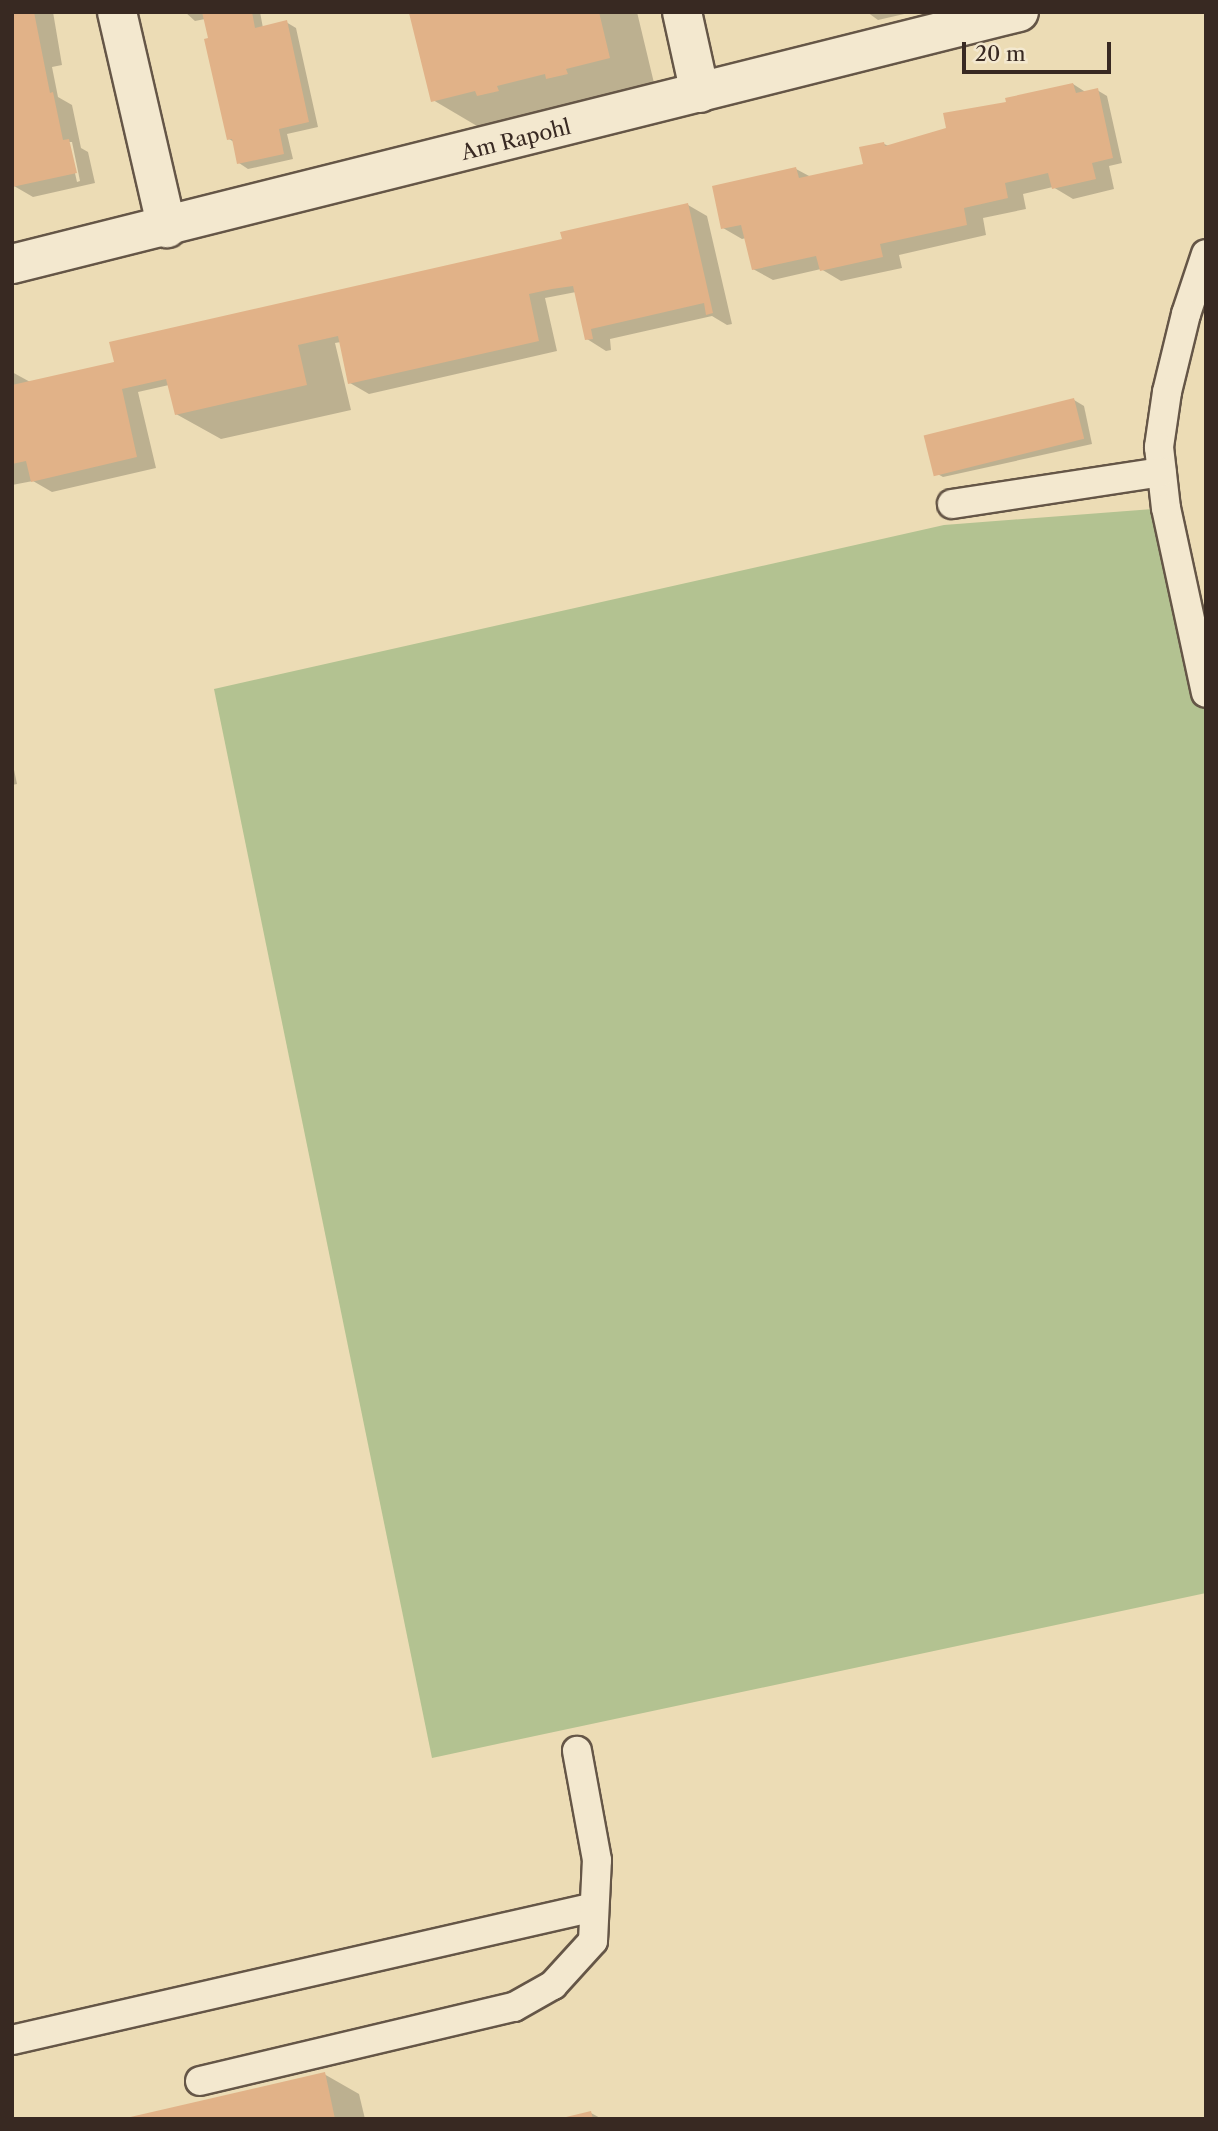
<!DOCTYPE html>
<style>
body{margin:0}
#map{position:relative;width:1218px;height:2131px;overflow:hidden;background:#ecdcb5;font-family:"Libre Caslon Text",serif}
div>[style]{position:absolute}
.green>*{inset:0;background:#b3c291}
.shadow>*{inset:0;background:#0003}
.building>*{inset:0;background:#e1b288;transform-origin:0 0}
.roads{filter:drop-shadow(2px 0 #655647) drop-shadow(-2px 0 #655647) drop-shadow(0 2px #655647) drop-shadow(0 -2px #655647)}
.service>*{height:28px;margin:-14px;padding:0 14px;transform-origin:14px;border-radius:14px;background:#f3e8cf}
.minor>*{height:38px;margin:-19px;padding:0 19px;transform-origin:19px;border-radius:19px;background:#f3e8cf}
span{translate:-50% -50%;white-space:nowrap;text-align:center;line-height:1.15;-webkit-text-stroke:5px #f3e8cf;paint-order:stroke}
.street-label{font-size:21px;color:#382922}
.frame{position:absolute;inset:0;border:14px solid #382922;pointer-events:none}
.scale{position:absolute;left:962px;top:42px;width:149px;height:32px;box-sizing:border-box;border:4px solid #382922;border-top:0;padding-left:9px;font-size:21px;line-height:24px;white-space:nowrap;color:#382922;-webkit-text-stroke:5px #f3e8cf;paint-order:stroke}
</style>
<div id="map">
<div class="green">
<div style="clip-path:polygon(1166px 508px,1206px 693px,1206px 1593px,432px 1758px,214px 689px,944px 525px)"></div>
</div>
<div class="shadow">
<div style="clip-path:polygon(evenodd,12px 12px,53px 12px,62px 65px,52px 67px,58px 97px,72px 105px,81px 148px,88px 152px,95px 183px,33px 197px,14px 186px,12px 12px,68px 142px,72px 142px,80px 181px,77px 182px,68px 142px)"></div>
<div style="clip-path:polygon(185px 12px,260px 12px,263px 28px,286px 22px,296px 28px,318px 127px,287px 134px,293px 159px,248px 169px,239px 163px,234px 142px,229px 139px,205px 19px,195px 21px)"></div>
<div style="clip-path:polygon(421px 12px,637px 12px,654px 83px,610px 94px,611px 99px,592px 104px,585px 100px,541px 111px,542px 116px,523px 121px,516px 117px,477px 126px,433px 100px,411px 15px)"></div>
<div style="clip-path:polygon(867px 12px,913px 12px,878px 20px)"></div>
<div style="clip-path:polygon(1073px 84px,1087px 93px,1097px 90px,1107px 96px,1122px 163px,1109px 166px,1114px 189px,1073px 199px,1053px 187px,1023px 194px,1026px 209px,983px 218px,986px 235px,899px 255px,902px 268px,841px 281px,821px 269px,773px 280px,753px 269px,746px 238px,742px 239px,723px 228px,796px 169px,811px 177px,865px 165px,884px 144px,889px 146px,948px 129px,1008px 103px)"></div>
<div style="clip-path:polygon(688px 205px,707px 216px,732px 324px,727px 325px,712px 316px,610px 339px,611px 350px,606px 351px,587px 339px,576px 292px,545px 298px,557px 351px,369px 394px,350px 383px,341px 342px,335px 343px,351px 410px,221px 439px,176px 414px,169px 385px,138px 392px,156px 468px,52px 492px,33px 481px,12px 485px,12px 372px,32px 383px,117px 363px)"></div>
<div style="clip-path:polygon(1074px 400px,1084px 406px,1092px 444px,943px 477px,934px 472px)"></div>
<div style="clip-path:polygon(12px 760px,17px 784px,12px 785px)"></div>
<div style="clip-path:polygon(324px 2074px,359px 2094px,365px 2119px,129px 2119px)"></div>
<div style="clip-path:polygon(591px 2113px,602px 2119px,565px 2119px)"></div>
</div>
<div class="building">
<div style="clip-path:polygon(12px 12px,34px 12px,50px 93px,53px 92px,63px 140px,69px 139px,77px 173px,12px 187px)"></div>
<div style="clip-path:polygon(202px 12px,252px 12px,255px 28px,287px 20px,309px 122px,279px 129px,284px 154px,237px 164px,232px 139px,227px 140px,204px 39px,208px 38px)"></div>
<div style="clip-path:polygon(599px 12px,610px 58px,566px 69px,568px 74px,546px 79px,545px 74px,497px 86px,499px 91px,477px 96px,475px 91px,431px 102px,409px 13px)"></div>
<div style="clip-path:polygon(1073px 83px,1076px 93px,1098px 88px,1113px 158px,1092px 163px,1096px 179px,1052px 189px,1048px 173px,1005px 183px,1008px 198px,964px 208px,967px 225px,880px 244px,883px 257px,820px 271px,816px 256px,752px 270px,741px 225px,721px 229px,712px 186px,796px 167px,799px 178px,863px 164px,859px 147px,884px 142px,885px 146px,946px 128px,943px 113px,1006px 102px,1005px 98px)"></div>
<div style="clip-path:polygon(688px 203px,713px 313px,706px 315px,704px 303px,591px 329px,593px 339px,585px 340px,573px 286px,552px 289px,529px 294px,539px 341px,348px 384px,338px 336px,298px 345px,307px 385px,175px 415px,166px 379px,122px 389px,137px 457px,31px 482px,26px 461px,12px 464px,12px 385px,114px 362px,109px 342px,562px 239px,560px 232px)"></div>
<div style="left:1074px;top:398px;width:42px;height:155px;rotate:76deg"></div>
<div style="clip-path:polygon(325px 2072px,335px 2119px,126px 2119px,126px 2118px)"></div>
<div style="clip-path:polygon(591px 2111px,593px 2119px,562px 2119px,562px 2118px)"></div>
</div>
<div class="roads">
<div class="service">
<div style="left:1206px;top:254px;width:63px;rotate:108.4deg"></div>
<div style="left:1186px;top:314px;width:80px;rotate:103.7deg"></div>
<div style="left:1167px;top:392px;width:56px;rotate:98.3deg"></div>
<div style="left:1159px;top:447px;width:61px;rotate:83.5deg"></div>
<div style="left:1166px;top:508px;width:189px;rotate:77.8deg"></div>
<div style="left:952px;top:504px;width:212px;rotate:-8.7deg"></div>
<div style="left:12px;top:2040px;width:597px;rotate:-12.87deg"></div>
<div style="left:200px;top:2081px;width:323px;rotate:-13.3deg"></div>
<div style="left:514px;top:2007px;width:45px;rotate:-29.4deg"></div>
<div style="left:553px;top:1985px;width:59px;rotate:-47.7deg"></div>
<div style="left:593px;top:1941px;width:81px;rotate:-87.2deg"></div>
<div style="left:597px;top:1860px;width:111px;rotate:-100.4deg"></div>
</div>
<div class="minor">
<div style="left:117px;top:12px;width:222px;rotate:77deg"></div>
<div style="left:682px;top:12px;width:83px;rotate:77.5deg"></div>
<div style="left:12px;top:264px;width:1038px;rotate:-14.05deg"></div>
</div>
</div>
<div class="street-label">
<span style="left:516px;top:140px;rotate:-14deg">Am Rapohl</span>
</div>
<div class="frame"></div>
<div class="scale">20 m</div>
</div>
